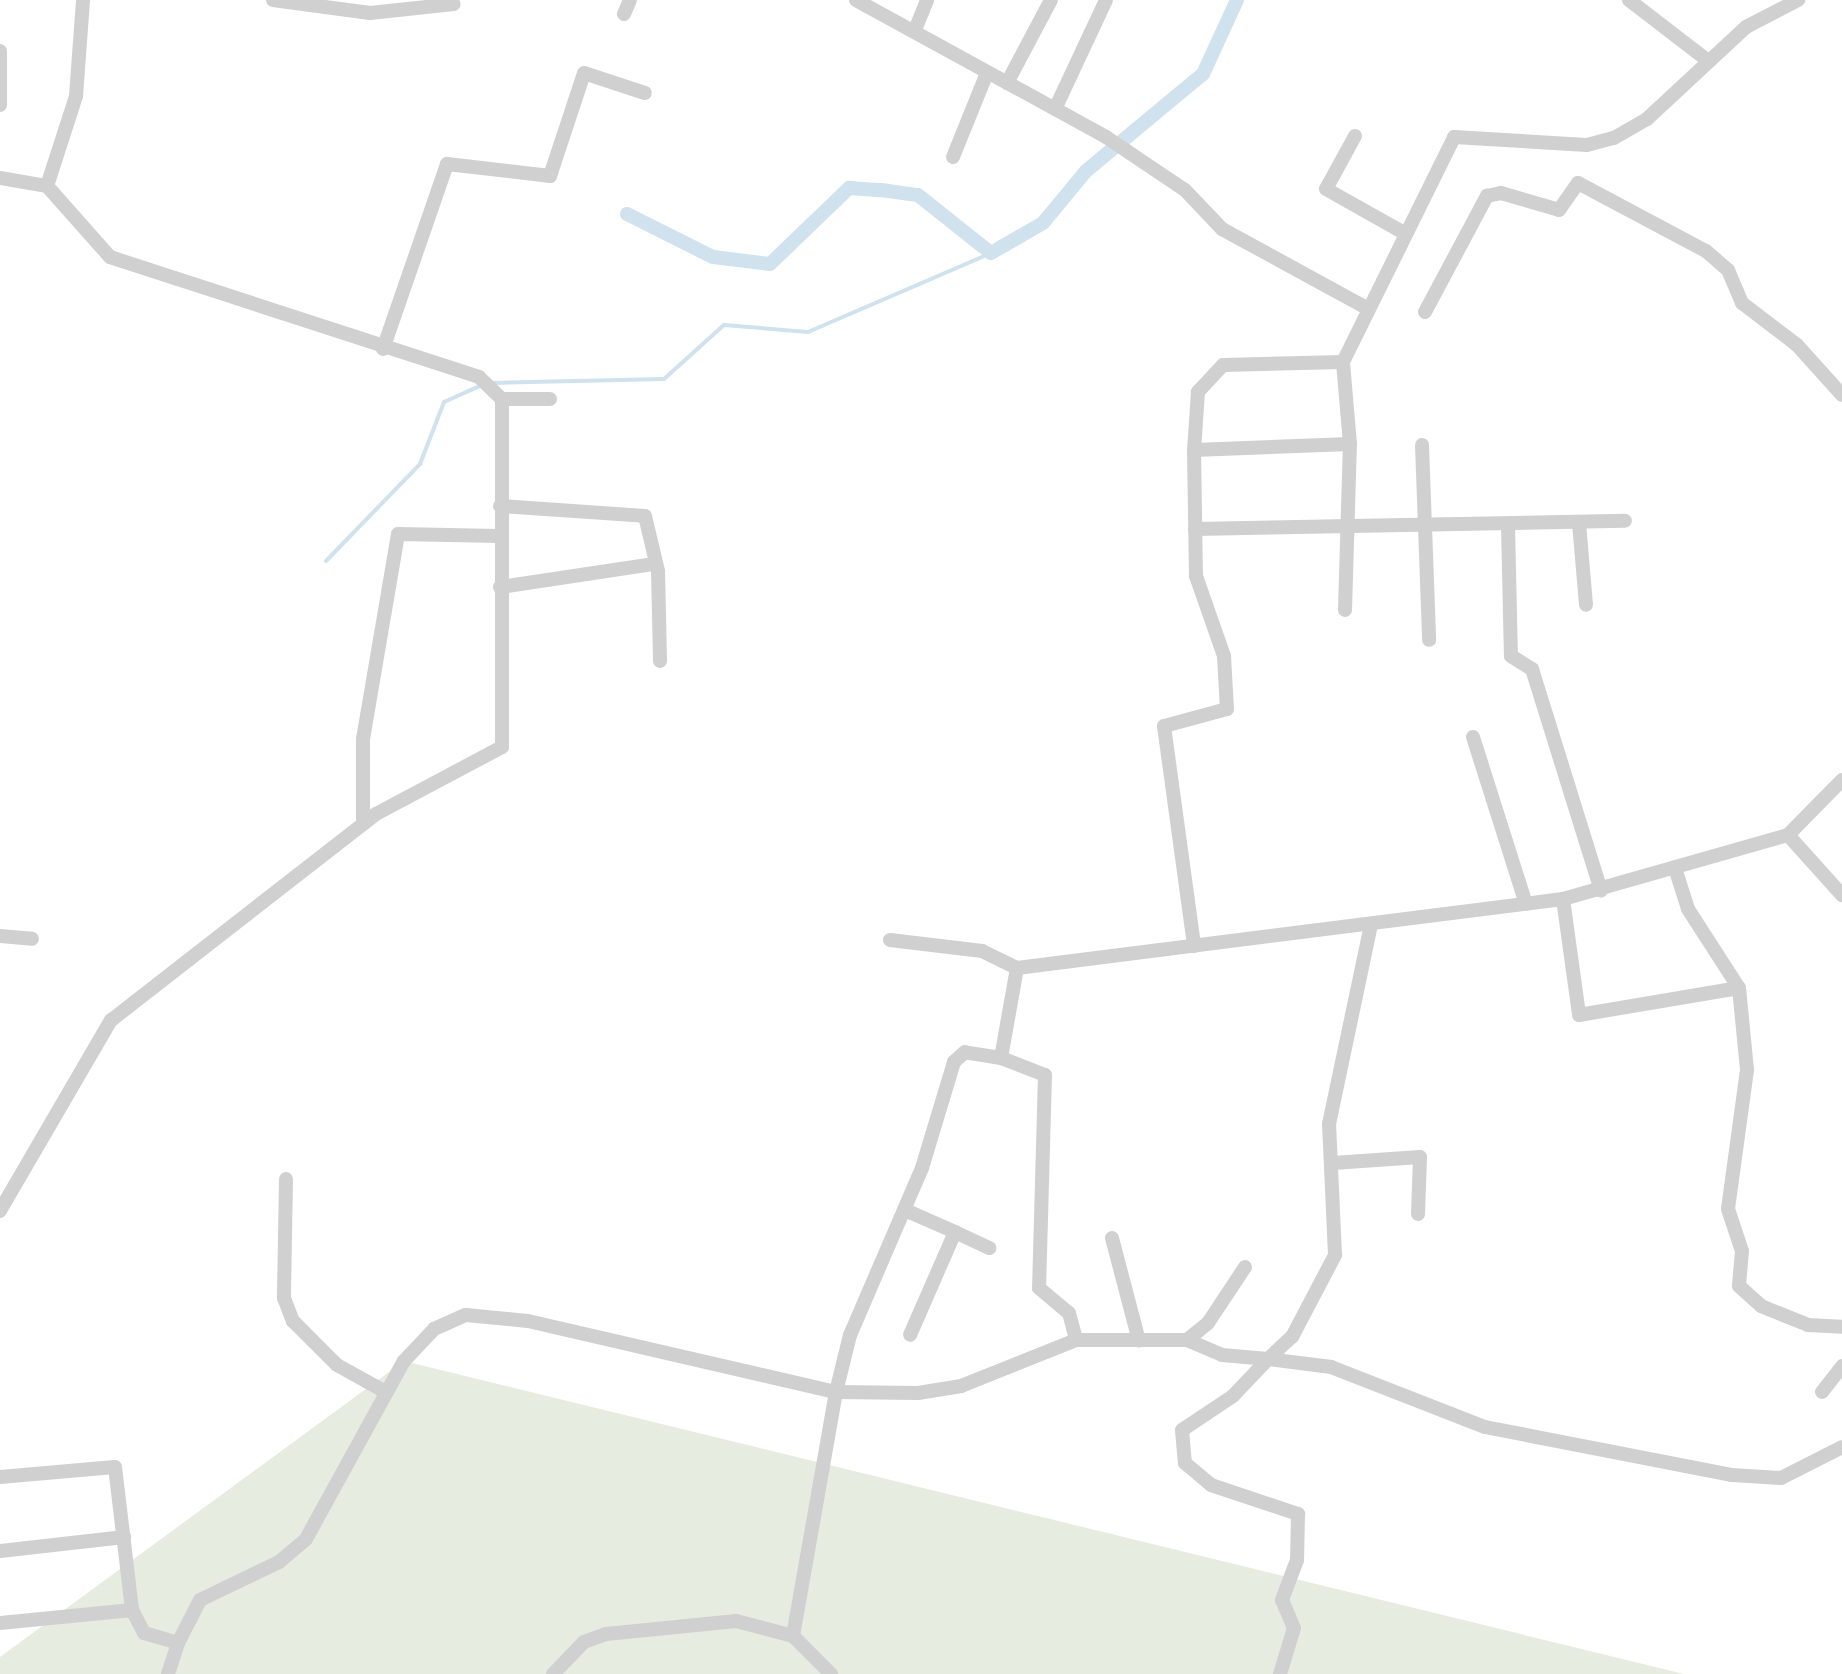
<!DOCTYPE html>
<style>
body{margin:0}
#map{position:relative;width:1842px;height:1674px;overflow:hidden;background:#fff;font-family:"Titillium Web",sans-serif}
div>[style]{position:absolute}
.green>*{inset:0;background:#e6ecdf}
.stream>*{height:4px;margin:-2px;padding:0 2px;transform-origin:2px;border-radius:2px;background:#cfe2ee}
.canal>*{height:14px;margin:-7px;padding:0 7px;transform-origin:7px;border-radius:7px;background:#cfe2ee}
.street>*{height:14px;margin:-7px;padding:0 7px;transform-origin:7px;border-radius:7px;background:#d0d0d0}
span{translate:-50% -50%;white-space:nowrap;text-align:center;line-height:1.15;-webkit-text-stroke:8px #fff;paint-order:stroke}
</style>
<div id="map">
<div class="green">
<div style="clip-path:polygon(404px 1361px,1684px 1674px,0 1674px,0 1657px)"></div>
</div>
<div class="stream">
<div style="left:491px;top:383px;width:173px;rotate:-1.3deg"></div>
<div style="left:664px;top:379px;width:81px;rotate:-42deg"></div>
<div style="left:724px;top:325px;width:84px;rotate:4.8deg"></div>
<div style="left:808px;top:332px;width:199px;rotate:-23.3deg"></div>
<div style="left:326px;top:561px;width:135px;rotate:-45.9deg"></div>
<div style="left:420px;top:464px;width:66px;rotate:-68.8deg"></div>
<div style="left:444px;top:402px;width:42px;rotate:-24.1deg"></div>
</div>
<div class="canal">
<div style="left:627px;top:214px;width:96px;rotate:26.6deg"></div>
<div style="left:713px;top:257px;width:57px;rotate:7deg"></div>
<div style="left:770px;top:264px;width:110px;rotate:-43.9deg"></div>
<div style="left:849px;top:188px;width:32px;rotate:4deg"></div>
<div style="left:881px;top:190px;width:37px;rotate:8deg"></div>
<div style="left:918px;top:195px;width:93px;rotate:38.5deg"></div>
<div style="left:991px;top:253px;width:60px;rotate:-30deg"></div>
<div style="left:1043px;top:223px;width:67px;rotate:-50.4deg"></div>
<div style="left:1086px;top:171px;width:152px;rotate:-39.7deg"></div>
<div style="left:1203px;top:74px;width:81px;rotate:-65.3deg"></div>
</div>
<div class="street">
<div style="left:273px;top:0;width:98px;rotate:7.6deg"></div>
<div style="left:370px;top:13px;width:84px;rotate:-6.1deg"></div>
<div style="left:856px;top:0;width:285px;rotate:28.7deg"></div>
<div style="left:1106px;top:137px;width:95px;rotate:33.9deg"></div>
<div style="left:1185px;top:190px;width:54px;rotate:46.5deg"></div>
<div style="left:1222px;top:229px;width:163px;rotate:28.6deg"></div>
<div style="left:1629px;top:0;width:98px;rotate:37.6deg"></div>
<div style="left:624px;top:14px;width:15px;rotate:-67deg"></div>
<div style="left:915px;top:30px;width:32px;rotate:-68deg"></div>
<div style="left:1007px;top:83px;width:94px;rotate:-62.1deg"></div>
<div style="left:0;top:105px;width:54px;rotate:-90deg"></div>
<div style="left:1055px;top:109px;width:120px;rotate:-64.9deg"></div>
<div style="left:1355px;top:136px;width:60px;rotate:118.7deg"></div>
<div style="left:1326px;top:189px;width:90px;rotate:29.4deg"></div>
<div style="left:953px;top:157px;width:91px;rotate:-68deg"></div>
<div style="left:0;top:178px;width:48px;rotate:9.7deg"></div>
<div style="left:47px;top:186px;width:95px;rotate:48.4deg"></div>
<div style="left:110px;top:257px;width:388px;rotate:18deg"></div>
<div style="left:479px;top:377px;width:32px;rotate:44deg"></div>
<div style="left:502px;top:399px;width:348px;rotate:90deg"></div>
<div style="left:502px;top:747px;width:143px;rotate:152deg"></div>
<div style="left:376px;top:814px;width:336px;rotate:142.1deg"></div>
<div style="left:111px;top:1020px;width:221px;rotate:120.2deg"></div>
<div style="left:47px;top:186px;width:95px;rotate:-72.1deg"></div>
<div style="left:76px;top:96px;width:96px;rotate:-85.8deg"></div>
<div style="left:1425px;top:312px;width:132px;rotate:-61.9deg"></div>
<div style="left:1487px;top:196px;width:14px;rotate:-12deg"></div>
<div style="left:1501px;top:193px;width:60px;rotate:16.3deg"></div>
<div style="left:1559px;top:210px;width:33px;rotate:-55deg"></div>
<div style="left:1578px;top:183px;width:145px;rotate:28deg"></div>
<div style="left:1706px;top:251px;width:29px;rotate:41deg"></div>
<div style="left:1728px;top:270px;width:36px;rotate:67deg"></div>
<div style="left:1742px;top:303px;width:69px;rotate:37.4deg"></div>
<div style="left:1797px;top:345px;width:67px;rotate:48deg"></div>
<div style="left:383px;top:349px;width:196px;rotate:-70.9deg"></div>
<div style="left:447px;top:164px;width:104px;rotate:6.6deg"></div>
<div style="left:550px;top:176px;width:108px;rotate:-71.7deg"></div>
<div style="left:584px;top:73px;width:64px;rotate:18.2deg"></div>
<div style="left:1343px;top:362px;width:120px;rotate:178.6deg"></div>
<div style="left:1223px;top:365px;width:37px;rotate:133deg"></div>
<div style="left:1198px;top:392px;width:58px;rotate:93.9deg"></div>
<div style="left:1194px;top:450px;width:156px;rotate:-2.2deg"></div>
<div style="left:502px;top:399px;width:48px"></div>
<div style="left:1422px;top:445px;width:195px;rotate:87.9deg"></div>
<div style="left:1194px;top:450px;width:126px;rotate:89.1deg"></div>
<div style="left:1196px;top:576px;width:85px;rotate:70.7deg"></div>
<div style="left:1224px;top:656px;width:53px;rotate:86.8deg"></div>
<div style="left:1227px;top:709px;width:65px;rotate:164.9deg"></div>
<div style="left:1164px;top:726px;width:222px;rotate:82.2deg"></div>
<div style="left:500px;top:506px;width:145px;rotate:3.9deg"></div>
<div style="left:645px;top:516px;width:57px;rotate:76.7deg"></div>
<div style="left:658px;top:571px;width:90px;rotate:88.7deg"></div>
<div style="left:1579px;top:523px;width:82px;rotate:85.1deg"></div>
<div style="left:1508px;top:526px;width:130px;rotate:88.7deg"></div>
<div style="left:1511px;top:656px;width:25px;rotate:32deg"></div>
<div style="left:1532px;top:669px;width:232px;rotate:72.7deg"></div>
<div style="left:1195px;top:529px;width:430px;rotate:-1.1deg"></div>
<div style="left:500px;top:587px;width:156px;rotate:-8.5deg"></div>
<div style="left:1345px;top:610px;width:166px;rotate:-88.3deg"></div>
<div style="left:1350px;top:444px;width:82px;rotate:-94.9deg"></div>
<div style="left:1343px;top:362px;width:251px;rotate:-63.7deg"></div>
<div style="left:1454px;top:137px;width:133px;rotate:3.4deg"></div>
<div style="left:1587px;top:145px;width:28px;rotate:-15deg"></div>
<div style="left:1614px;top:138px;width:38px;rotate:-30deg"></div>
<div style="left:1647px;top:119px;width:135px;rotate:-42.9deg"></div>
<div style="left:1746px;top:27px;width:59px;rotate:-27.4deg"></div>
<div style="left:1473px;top:737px;width:175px;rotate:72.4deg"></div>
<div style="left:363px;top:824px;width:85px;rotate:-90deg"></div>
<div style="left:363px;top:739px;width:208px;rotate:-80.3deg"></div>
<div style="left:398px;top:534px;width:101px;rotate:1.1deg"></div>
<div style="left:1788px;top:835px;width:81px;rotate:48deg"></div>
<div style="left:1675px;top:868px;width:43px;rotate:72.4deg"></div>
<div style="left:1688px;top:909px;width:94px;rotate:57.2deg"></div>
<div style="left:1739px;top:988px;width:82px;rotate:84.4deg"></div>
<div style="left:1747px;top:1070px;width:140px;rotate:97.8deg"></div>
<div style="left:1728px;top:1209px;width:44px;rotate:71.6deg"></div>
<div style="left:1742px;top:1251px;width:35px;rotate:95deg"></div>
<div style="left:1739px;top:1286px;width:30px;rotate:42deg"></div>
<div style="left:1761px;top:1306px;width:51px;rotate:22deg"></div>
<div style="left:1808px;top:1325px;width:34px;rotate:3deg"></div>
<div style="left:1563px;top:899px;width:234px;rotate:-15.9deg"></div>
<div style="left:1788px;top:835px;width:77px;rotate:-45.5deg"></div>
<div style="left:0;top:936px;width:32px;rotate:5deg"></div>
<div style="left:890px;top:940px;width:93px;rotate:6.8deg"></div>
<div style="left:982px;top:951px;width:39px;rotate:26deg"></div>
<div style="left:1017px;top:968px;width:91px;rotate:100.1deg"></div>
<div style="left:1001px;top:1058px;width:36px;rotate:-171deg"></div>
<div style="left:965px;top:1052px;width:15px;rotate:138deg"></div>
<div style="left:954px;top:1062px;width:111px;rotate:106.8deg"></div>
<div style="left:922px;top:1168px;width:182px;rotate:113.3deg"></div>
<div style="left:850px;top:1335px;width:59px;rotate:103.8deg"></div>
<div style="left:836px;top:1392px;width:82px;rotate:0.7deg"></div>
<div style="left:918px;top:1393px;width:44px;rotate:-9.2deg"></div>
<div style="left:961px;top:1386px;width:124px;rotate:-21.8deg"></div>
<div style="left:1076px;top:1340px;width:111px"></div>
<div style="left:1187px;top:1340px;width:38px;rotate:23deg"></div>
<div style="left:1222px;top:1355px;width:46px;rotate:5deg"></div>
<div style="left:1268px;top:1359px;width:51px;rotate:133.4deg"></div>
<div style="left:1233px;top:1396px;width:61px;rotate:146.3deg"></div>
<div style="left:1182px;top:1430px;width:33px;rotate:85deg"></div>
<div style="left:1185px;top:1463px;width:34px;rotate:40deg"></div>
<div style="left:1211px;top:1485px;width:92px;rotate:18.4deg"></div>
<div style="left:1298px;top:1514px;width:46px;rotate:91.2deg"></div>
<div style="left:1297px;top:1560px;width:43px;rotate:110.6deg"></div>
<div style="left:1282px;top:1600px;width:30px;rotate:67deg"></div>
<div style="left:1294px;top:1628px;width:48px;rotate:106.9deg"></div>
<div style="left:1017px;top:968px;width:550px;rotate:-7.2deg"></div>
<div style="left:1563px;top:899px;width:117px;rotate:82.1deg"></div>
<div style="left:1579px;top:1015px;width:162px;rotate:-9.6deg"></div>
<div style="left:1001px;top:1058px;width:47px;rotate:21.1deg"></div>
<div style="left:1045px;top:1075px;width:213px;rotate:91.6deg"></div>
<div style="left:1039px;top:1288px;width:39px;rotate:40deg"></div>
<div style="left:1069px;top:1313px;width:28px;rotate:75deg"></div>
<div style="left:1333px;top:1163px;width:87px;rotate:-3.9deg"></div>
<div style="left:1420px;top:1157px;width:57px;rotate:92deg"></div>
<div style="left:286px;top:1179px;width:119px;rotate:91deg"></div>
<div style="left:284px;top:1298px;width:25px;rotate:69deg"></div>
<div style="left:293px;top:1321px;width:62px;rotate:45deg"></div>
<div style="left:337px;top:1365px;width:54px;rotate:29deg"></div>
<div style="left:905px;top:1210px;width:55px;rotate:23.7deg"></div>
<div style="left:955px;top:1232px;width:112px;rotate:113.6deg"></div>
<div style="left:955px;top:1232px;width:38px;rotate:25deg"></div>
<div style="left:1112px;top:1238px;width:106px;rotate:75.3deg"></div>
<div style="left:1187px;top:1340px;width:27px;rotate:-39deg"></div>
<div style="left:1208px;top:1323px;width:67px;rotate:-56.5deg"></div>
<div style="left:1268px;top:1359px;width:64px;rotate:7.2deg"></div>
<div style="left:1331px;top:1367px;width:165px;rotate:21.3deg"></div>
<div style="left:1485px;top:1427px;width:252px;rotate:11deg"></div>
<div style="left:1732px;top:1475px;width:49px;rotate:3.5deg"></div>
<div style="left:1781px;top:1478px;width:68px;rotate:-26.9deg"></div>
<div style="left:1268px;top:1359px;width:33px;rotate:-43deg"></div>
<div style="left:1292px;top:1337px;width:93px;rotate:-62.3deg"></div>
<div style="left:1335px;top:1255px;width:131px;rotate:-92.6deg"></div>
<div style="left:1329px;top:1124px;width:203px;rotate:-78.1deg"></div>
<div style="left:1822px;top:1392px;width:33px;rotate:-52deg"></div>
<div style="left:0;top:1477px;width:115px;rotate:-5deg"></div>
<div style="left:115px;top:1467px;width:144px;rotate:83.2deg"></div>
<div style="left:0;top:1551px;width:125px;rotate:-6.4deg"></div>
<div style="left:0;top:1623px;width:133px;rotate:-5.6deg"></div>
<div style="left:132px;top:1610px;width:26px;rotate:62deg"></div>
<div style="left:144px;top:1633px;width:35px;rotate:16deg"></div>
<div style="left:178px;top:1643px;width:48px;rotate:-62.9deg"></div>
<div style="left:200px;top:1600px;width:88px;rotate:-25.7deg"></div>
<div style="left:279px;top:1562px;width:35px;rotate:-40deg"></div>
<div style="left:306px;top:1539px;width:203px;rotate:-61.2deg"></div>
<div style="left:404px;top:1361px;width:44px;rotate:-46.8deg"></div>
<div style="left:434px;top:1329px;width:35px;rotate:-24deg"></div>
<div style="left:466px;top:1315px;width:62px;rotate:5.5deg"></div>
<div style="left:528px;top:1321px;width:316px;rotate:13deg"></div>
<div style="left:836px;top:1392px;width:248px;rotate:100deg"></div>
<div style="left:168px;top:1674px;width:33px;rotate:-72deg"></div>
<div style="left:553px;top:1674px;width:45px;rotate:-45.9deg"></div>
<div style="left:584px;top:1642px;width:23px;rotate:-20deg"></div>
<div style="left:606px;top:1634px;width:131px;rotate:-5.7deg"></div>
<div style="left:736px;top:1621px;width:59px;rotate:14.7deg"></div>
<div style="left:793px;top:1636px;width:54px;rotate:45deg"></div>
</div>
</div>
